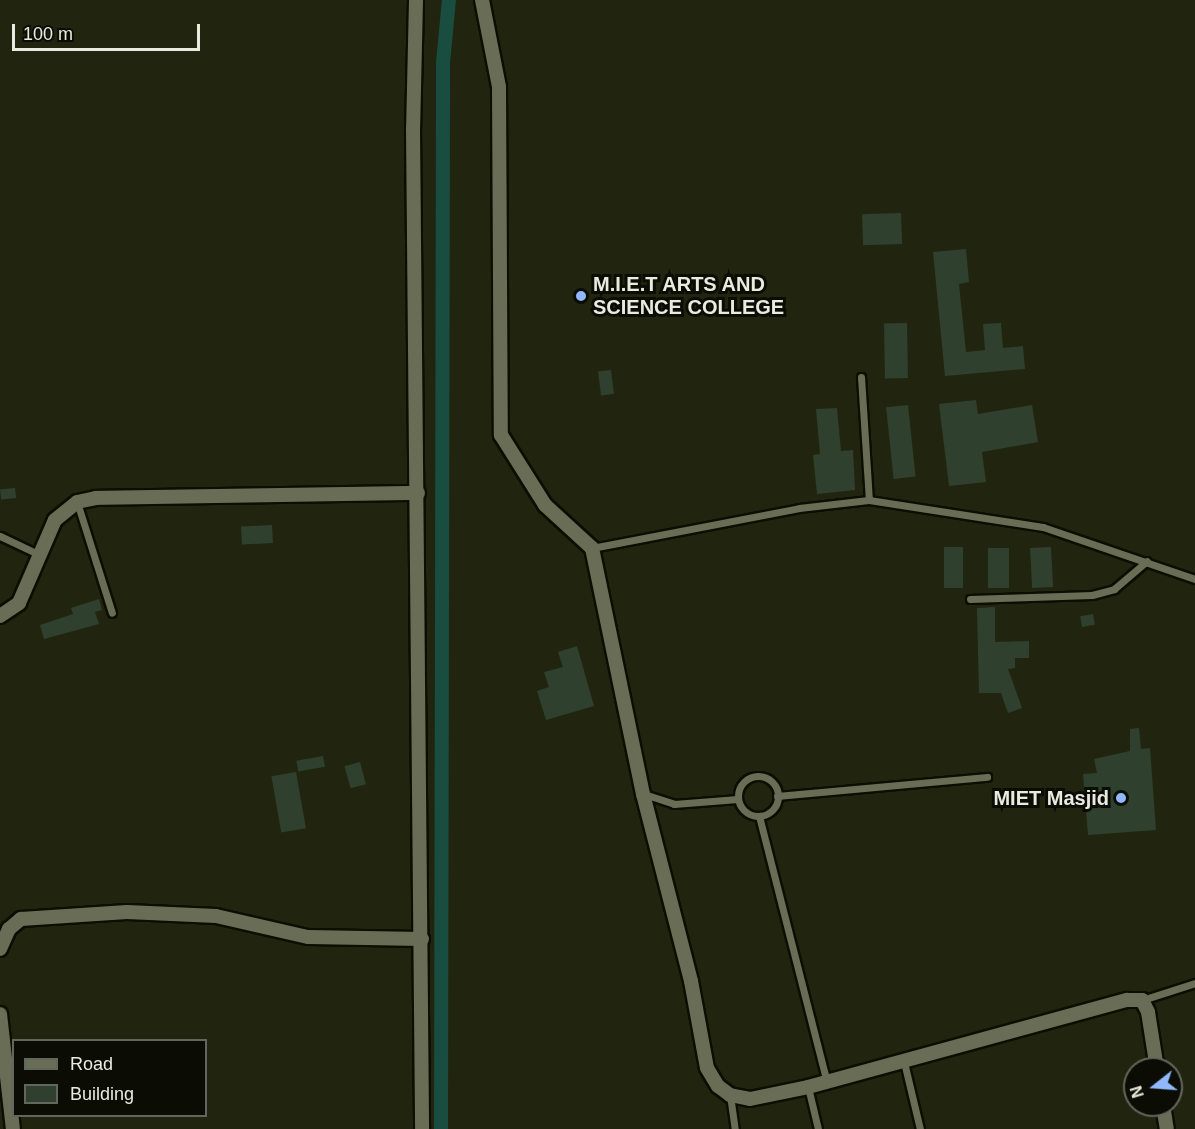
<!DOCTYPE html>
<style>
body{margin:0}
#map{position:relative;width:1195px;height:1129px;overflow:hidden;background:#212510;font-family:Helvetica,sans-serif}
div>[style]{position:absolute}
.canal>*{height:14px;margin:-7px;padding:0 7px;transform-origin:7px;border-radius:7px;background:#194d40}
.building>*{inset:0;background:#2f402f;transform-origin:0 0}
.roads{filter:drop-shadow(2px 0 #0b0e00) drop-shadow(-2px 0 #0b0e00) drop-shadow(0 2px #0b0e00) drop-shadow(0 -2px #0b0e00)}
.service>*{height:7px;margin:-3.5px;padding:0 3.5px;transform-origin:3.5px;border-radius:3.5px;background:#696d56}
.service>.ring{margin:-3.5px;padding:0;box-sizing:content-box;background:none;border:7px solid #696d56;border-radius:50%}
.minor>*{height:14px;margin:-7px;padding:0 7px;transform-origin:7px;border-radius:7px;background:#696d56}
.dots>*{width:16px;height:16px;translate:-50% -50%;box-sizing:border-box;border:3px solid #0b0d05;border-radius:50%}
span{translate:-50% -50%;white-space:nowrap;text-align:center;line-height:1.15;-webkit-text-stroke:6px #0b0d05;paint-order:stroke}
.poi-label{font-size:20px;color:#e8ebde;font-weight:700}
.left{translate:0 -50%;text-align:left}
.right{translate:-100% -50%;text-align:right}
.legend{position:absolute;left:12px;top:1039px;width:195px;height:78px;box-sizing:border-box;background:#0b0d05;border:2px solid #63665c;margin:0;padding:8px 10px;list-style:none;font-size:18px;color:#e8ebde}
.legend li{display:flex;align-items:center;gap:12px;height:30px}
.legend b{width:30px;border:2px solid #63665c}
.north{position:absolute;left:1123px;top:1057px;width:60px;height:60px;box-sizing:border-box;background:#0b0d05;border:2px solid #63665c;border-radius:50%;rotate:253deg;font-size:16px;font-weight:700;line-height:24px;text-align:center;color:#e8ebde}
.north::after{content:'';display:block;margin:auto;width:21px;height:27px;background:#90b8fd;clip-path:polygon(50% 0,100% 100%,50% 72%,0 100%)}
.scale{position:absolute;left:12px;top:24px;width:188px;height:27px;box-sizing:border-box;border:3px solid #e8ebde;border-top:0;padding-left:8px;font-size:18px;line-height:21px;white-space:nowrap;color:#e8ebde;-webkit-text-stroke:4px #0b0d05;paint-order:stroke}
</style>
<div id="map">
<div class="canal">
<div style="left:441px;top:1129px;width:1066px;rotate:-89.89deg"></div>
<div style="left:443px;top:63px;width:63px;rotate:-84.6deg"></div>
</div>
<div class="building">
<div style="left:901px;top:213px;width:31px;height:39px;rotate:88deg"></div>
<div style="clip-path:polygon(966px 249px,969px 282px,959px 284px,966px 352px,985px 350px,983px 324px,1001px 323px,1003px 348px,1023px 346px,1025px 369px,945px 376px,933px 252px)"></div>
<div style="left:907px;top:323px;width:55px;height:23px;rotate:89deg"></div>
<div style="left:611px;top:370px;width:24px;height:13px;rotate:83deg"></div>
<div style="clip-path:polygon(976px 400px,978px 414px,1032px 405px,1038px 442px,982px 452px,986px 482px,949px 486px,939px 404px)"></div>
<div style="left:908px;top:405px;width:72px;height:22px;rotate:84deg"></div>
<div style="clip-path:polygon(837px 408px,841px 451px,853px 450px,855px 490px,817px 494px,813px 455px,820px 454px,816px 409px)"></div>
<div style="left:15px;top:488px;width:10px;height:15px;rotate:84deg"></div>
<div style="left:272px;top:525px;width:18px;height:31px;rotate:87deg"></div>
<div style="left:944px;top:547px;width:19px;height:41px"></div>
<div style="left:1051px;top:547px;width:40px;height:21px;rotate:87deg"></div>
<div style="left:988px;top:548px;width:21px;height:40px"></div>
<div style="clip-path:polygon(99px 599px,102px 610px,95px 612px,99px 624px,44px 639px,40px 625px,73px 614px,71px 608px)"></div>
<div style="clip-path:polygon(995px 607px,995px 642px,1029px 641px,1029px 658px,1015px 658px,1015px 668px,1008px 669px,1022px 708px,1008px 713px,1001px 693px,979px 693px,977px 608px)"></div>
<div style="left:1093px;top:614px;width:11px;height:13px;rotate:80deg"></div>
<div style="clip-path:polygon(577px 646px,594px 706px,546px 720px,537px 691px,549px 687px,544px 672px,563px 667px,558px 652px)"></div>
<div style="clip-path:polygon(1139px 728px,1141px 749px,1150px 748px,1156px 830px,1088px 835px,1083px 774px,1097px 773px,1094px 759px,1130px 751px,1130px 729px)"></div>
<div style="left:323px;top:756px;width:11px;height:27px;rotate:80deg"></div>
<div style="left:360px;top:762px;width:23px;height:16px;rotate:75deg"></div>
<div style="left:296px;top:772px;width:57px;height:25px;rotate:80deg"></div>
</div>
<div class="roads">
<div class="service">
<div style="left:861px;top:377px;width:123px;rotate:86.3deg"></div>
<div style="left:77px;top:502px;width:116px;rotate:72.5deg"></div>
<div style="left:0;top:536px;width:44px;rotate:25.4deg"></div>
<div style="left:592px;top:548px;width:211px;rotate:-10.9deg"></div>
<div style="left:799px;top:508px;width:70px;rotate:-6.5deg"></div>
<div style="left:869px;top:500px;width:176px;rotate:8.8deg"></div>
<div style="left:1043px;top:527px;width:161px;rotate:18.9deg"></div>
<div style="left:970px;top:599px;width:122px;rotate:-1.9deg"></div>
<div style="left:1092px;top:595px;width:23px;rotate:-15deg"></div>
<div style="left:1114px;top:589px;width:43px;rotate:-40.3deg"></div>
<div class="ring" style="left:738px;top:776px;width:33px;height:33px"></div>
<div style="left:644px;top:794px;width:32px;rotate:18deg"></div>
<div style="left:674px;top:804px;width:64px;rotate:-4.5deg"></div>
<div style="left:777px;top:796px;width:211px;rotate:-5.2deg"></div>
<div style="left:759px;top:816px;width:275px;rotate:75.7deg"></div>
<div style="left:1142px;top:1000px;width:56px;rotate:-17.8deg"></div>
<div style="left:904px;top:1062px;width:69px;rotate:76.6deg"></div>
<div style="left:808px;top:1087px;width:43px;rotate:76.6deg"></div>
<div style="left:730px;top:1095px;width:34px;rotate:82deg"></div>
</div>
<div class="minor">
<div style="left:416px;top:0;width:128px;rotate:91.3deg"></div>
<div style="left:413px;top:128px;width:1001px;rotate:89.48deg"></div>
<div style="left:482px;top:0;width:89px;rotate:78.9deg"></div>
<div style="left:499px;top:87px;width:348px;rotate:89.7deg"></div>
<div style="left:501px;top:435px;width:83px;rotate:57.8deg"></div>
<div style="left:545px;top:505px;width:64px;rotate:42.5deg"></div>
<div style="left:592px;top:548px;width:251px;rotate:78.3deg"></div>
<div style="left:643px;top:794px;width:193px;rotate:75.6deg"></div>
<div style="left:691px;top:981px;width:88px;rotate:79.6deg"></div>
<div style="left:707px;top:1068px;width:21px;rotate:59deg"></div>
<div style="left:718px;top:1086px;width:15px;rotate:37deg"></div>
<div style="left:730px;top:1095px;width:20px;rotate:11deg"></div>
<div style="left:750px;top:1099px;width:59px;rotate:-11.7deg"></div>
<div style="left:808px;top:1087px;width:331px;rotate:-15.3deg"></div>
<div style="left:1127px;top:1000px;width:15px"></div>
<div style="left:1142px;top:1000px;width:13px;rotate:63deg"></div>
<div style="left:1148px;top:1012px;width:58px;rotate:81deg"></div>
<div style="left:0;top:616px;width:23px;rotate:-34deg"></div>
<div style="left:19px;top:603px;width:90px;rotate:-66.6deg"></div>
<div style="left:55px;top:520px;width:28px;rotate:-39deg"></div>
<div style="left:77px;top:502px;width:19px;rotate:-12deg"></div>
<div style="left:96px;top:498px;width:322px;rotate:-0.9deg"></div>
<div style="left:0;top:949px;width:22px;rotate:-66deg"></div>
<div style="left:9px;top:929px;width:16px;rotate:-40deg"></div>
<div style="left:21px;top:919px;width:106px;rotate:-3.8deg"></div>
<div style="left:127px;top:912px;width:89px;rotate:2.6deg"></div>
<div style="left:216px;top:916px;width:94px;rotate:12.9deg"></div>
<div style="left:308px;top:937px;width:114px;rotate:1deg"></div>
<div style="left:0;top:1014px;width:116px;rotate:83.6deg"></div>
<div style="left:1163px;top:1105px;width:24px;rotate:81deg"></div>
</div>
</div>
<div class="dots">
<div style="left:581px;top:296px;background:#90b8fd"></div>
<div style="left:1121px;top:798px;background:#90b8fd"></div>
</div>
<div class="poi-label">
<span class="left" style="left:593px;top:296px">M.I.E.T ARTS AND<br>SCIENCE COLLEGE</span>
<span class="right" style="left:1109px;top:798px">MIET Masjid</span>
</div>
<ul class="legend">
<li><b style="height:8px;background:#696d56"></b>Road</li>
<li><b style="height:16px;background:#2f402f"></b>Building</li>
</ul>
<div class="north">N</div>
<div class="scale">100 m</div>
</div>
